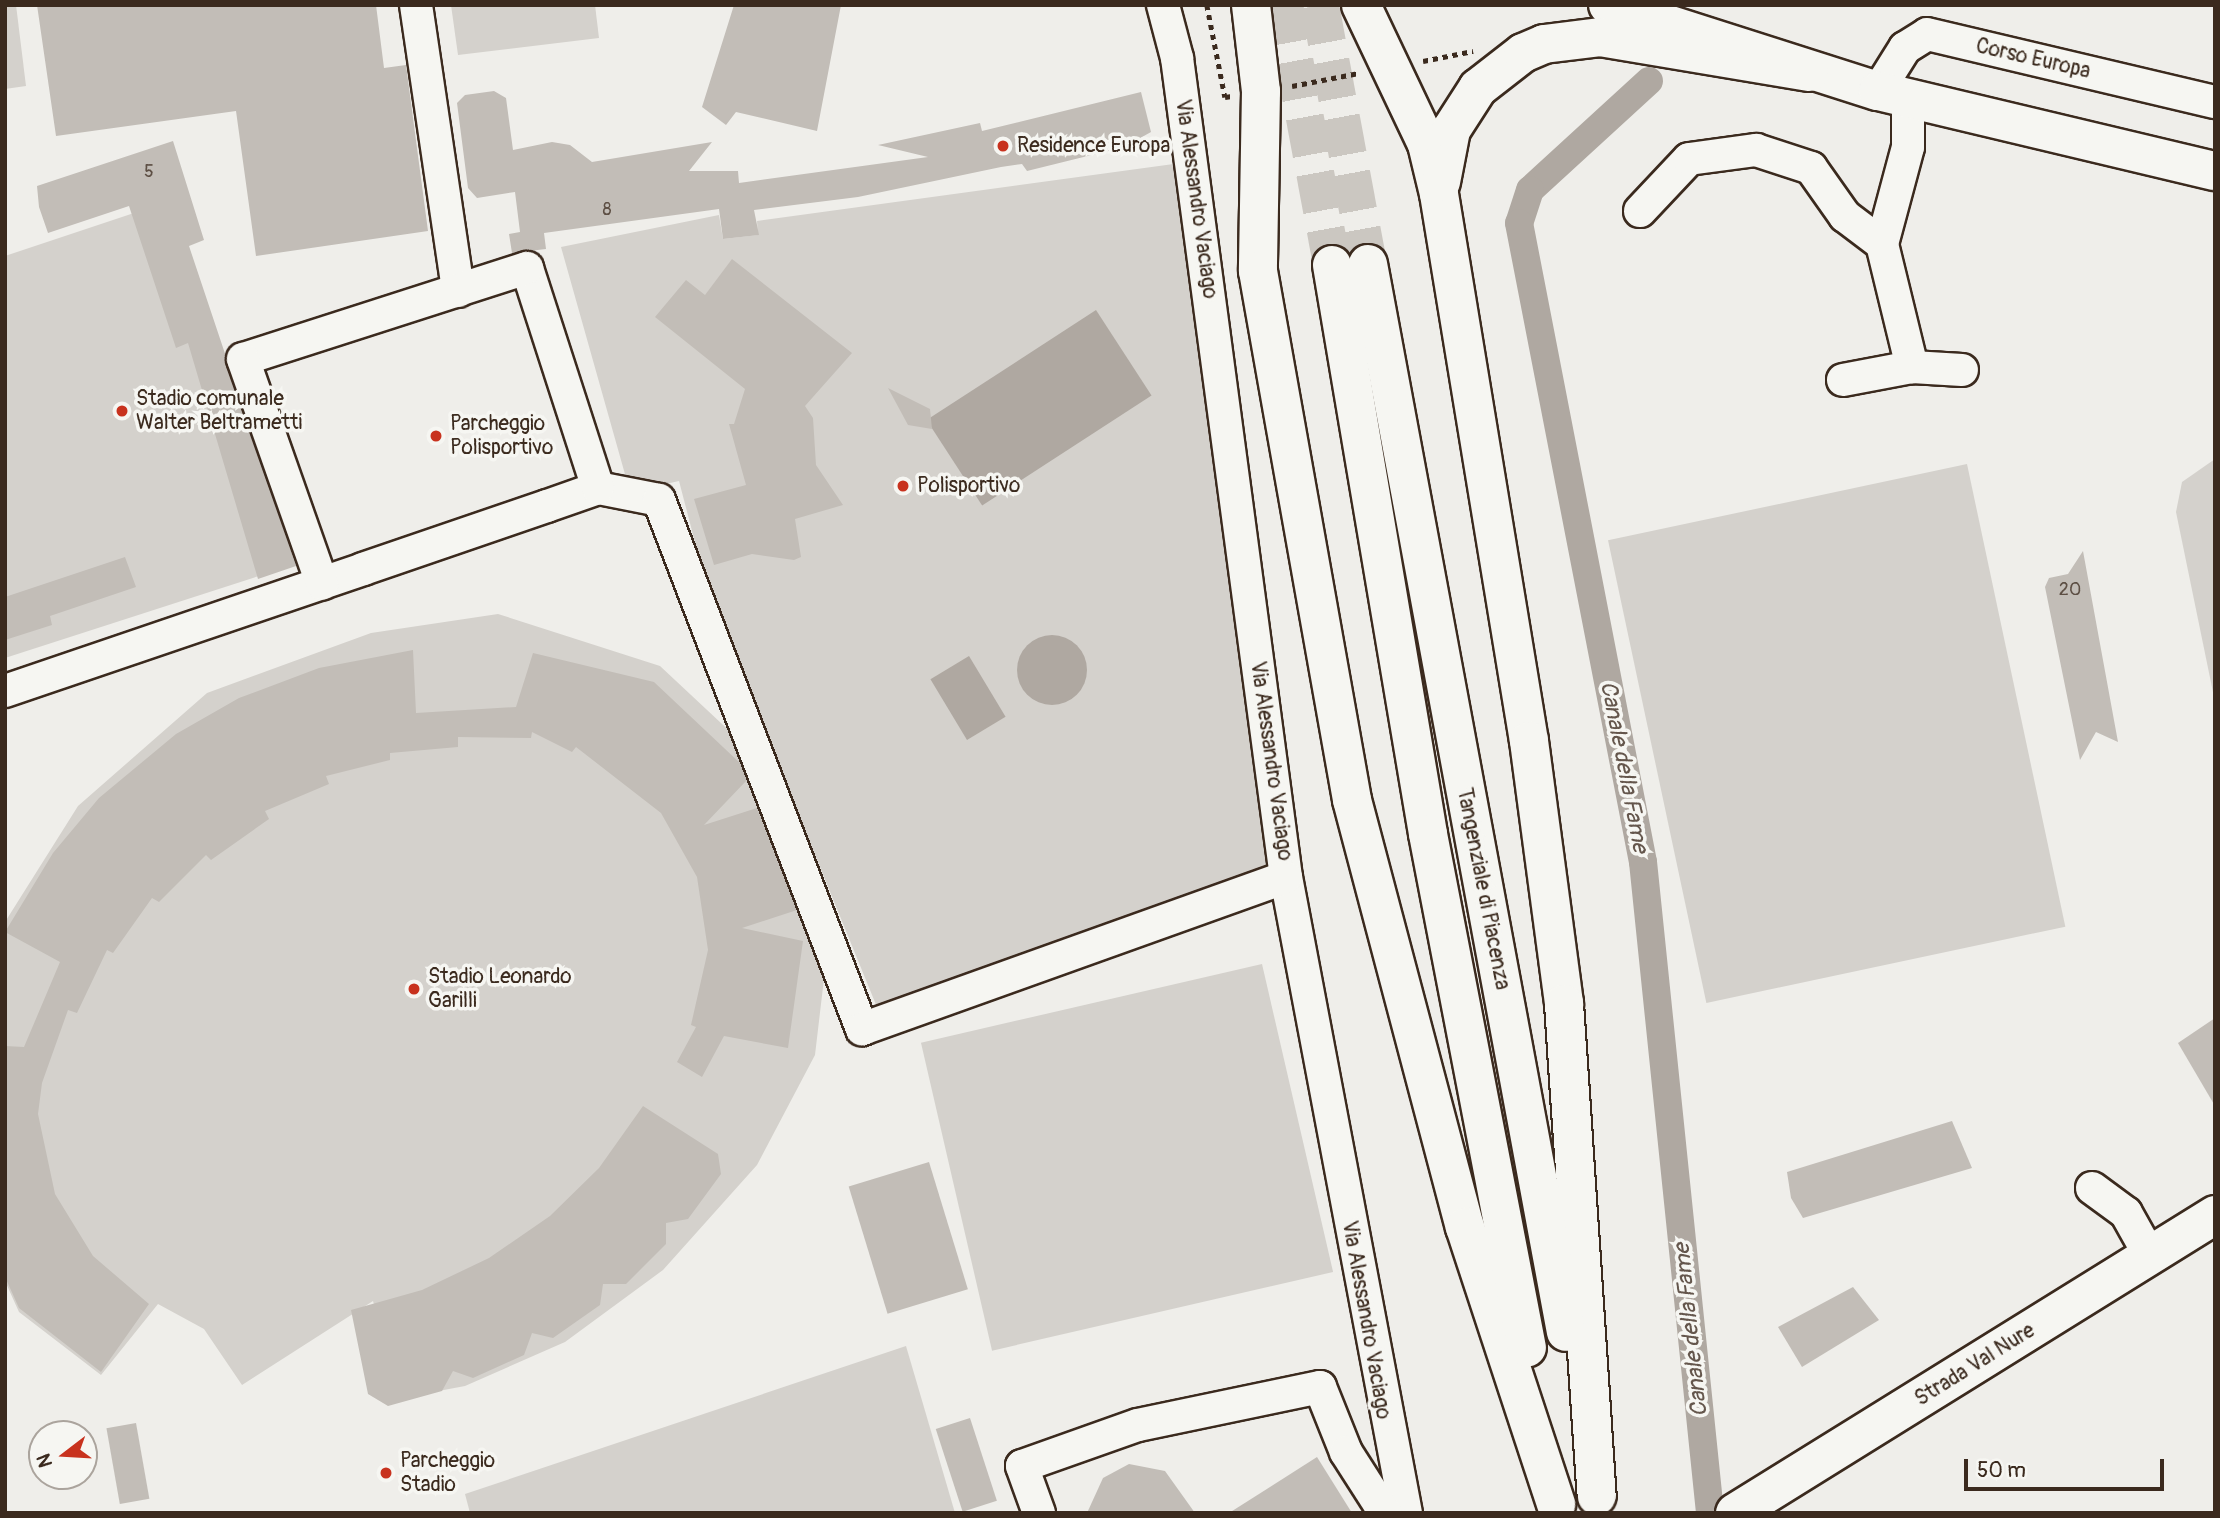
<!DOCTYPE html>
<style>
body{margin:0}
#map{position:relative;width:2220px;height:1518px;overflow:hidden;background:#efeeea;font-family:Pangolin,sans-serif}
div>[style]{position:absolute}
.green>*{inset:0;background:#d4d1cc;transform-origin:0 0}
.water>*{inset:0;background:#afa8a1;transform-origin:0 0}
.round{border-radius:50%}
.canal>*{height:28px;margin:-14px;padding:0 14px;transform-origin:14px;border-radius:14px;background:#afa8a1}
.building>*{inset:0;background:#c2bdb7;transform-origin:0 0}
.highway-tunnel>*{height:38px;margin-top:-19px;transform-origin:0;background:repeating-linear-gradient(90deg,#cbc7c1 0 38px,transparent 0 57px)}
.path>*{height:4.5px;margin-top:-2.25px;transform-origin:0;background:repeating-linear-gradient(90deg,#3b2a1e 0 5px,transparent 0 10px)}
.roads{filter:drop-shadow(2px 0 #3b2a1e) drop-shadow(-2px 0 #3b2a1e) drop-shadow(0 2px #3b2a1e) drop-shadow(0 -2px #3b2a1e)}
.minor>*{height:32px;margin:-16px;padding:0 16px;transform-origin:16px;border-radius:16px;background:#f6f6f2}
.major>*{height:38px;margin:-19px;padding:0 19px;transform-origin:19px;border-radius:19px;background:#f6f6f2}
.highway>*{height:38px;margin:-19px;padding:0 19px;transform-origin:19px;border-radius:19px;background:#f6f6f2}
.dots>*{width:19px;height:19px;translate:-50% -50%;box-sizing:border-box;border:4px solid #f6f6f2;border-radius:50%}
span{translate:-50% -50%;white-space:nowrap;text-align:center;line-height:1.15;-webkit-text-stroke:7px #f6f6f2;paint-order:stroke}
.number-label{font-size:18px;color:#5d4f44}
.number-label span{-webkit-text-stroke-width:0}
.street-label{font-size:21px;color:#3b2a1e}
.poi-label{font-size:21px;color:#3b2a1e}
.left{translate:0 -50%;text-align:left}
.water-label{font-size:23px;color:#64564c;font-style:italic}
.frame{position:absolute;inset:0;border:7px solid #3b2a1e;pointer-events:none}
.north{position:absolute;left:28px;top:1420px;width:70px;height:70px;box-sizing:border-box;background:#f6f6f2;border:2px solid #aba49d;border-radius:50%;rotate:253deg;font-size:19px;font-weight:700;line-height:28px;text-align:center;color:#3b2a1e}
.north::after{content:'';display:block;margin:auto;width:24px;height:32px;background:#c8321e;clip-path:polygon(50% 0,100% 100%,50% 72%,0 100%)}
.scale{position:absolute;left:1964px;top:1459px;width:200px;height:32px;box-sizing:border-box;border:4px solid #3b2a1e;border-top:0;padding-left:9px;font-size:21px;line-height:24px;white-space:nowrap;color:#3b2a1e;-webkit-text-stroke:5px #f6f6f2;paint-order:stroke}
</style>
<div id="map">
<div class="green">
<div style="clip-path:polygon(5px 5px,16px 5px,26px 86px,5px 89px)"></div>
<div style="clip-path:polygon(451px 5px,595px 5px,599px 38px,458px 55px)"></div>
<div style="clip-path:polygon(1181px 163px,1282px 867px,881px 1017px,708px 592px,679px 481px,630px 492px,561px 247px,719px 215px,723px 239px,758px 235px,757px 221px)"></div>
<div style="clip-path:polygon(164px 203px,293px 565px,5px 658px,5px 256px)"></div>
<div style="clip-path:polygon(2215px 459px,2215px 702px,2176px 512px,2182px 482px)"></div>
<div style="left:1967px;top:464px;width:473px;height:367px;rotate:78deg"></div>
<div style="clip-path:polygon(498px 614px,660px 666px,766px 765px,831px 919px,815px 1055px,757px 1165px,663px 1270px,565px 1342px,465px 1386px,401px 1398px,373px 1301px,242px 1385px,204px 1329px,158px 1304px,101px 1375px,19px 1312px,5px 1281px,5px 922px,78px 806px,207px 693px,371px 633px)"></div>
<div style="left:1262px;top:964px;width:316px;height:350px;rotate:77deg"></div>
<div style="clip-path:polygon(906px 1346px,955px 1513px,470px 1513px,465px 1494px)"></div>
</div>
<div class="water">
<div style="left:1096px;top:310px;width:102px;height:202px;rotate:57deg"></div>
<div class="round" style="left:1017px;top:635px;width:70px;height:70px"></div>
<div style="left:969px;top:656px;width:71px;height:45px;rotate:59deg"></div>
</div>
<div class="canal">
<div style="left:1649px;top:81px;width:161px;rotate:137.5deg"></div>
<div style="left:1530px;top:190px;width:35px;rotate:108deg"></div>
<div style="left:1519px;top:223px;width:651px;rotate:79.02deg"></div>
<div style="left:1643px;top:862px;width:654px;rotate:84.12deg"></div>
</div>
<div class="building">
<div style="clip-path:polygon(37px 5px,376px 5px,384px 68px,406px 65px,428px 231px,256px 256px,236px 111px,56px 136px)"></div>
<div style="clip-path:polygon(734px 5px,841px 5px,817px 131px,736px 112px,726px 125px,702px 107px)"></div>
<div style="clip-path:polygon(494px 91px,506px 98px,513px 150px,552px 142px,570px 145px,592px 162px,712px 142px,689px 171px,738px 171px,739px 183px,928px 157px,878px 145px,980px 123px,982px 131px,1141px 92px,1151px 132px,1124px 147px,1027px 171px,1022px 164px,1001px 167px,858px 197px,754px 210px,759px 235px,723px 239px,719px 209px,544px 233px,546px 249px,512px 253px,509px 234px,520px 232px,515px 192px,477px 198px,468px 188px,457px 103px,465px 95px)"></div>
<div style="clip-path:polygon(173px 141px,204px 240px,189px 246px,296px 566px,258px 579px,188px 343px,176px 348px,129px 206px,48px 233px,39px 207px,37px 186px)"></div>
<div style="clip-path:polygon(732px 259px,852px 353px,805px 406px,813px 418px,816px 465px,843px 505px,795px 519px,801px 557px,794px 560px,752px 554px,714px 565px,694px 499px,746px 485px,729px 424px,734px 424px,745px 389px,655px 317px,686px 280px,705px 295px)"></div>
<div style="clip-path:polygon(888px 388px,930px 409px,932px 429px,908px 425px)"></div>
<div style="clip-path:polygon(2083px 551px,2118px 742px,2096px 732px,2080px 760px,2045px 587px,2049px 578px,2068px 574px)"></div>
<div style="clip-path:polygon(125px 557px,136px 587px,50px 616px,52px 625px,5px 640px,5px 597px)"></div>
<div style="clip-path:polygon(413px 650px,416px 713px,516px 707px,533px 653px,654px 682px,741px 764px,747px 780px,704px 825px,757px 808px,797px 910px,742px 928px,803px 941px,788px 1048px,724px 1036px,702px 1077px,677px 1062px,696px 1027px,691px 1025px,708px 950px,697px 877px,661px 813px,576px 747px,572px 752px,532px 732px,531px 738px,458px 737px,458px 747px,390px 753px,390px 760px,326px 776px,329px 784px,265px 811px,269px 819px,211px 860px,206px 855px,159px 902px,152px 898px,113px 953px,107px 950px,77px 1013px,68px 1010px,42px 1083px,38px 1114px,55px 1194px,93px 1256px,149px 1304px,101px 1372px,19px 1308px,5px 1277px,5px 1046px,24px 1047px,60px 962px,5px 932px,53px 853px,99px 798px,176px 734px,239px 698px,319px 668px)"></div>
<div style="clip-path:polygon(2215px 1018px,2215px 1106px,2178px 1043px)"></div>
<div style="clip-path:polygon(643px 1106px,718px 1154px,721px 1174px,688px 1219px,666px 1223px,666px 1244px,626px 1284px,603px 1284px,600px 1305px,553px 1338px,532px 1333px,524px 1355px,473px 1378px,453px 1371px,442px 1391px,388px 1406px,368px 1394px,351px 1310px,422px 1290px,489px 1258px,550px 1216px,599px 1168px)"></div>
<div style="clip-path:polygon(1952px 1121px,1972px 1168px,1803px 1218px,1791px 1198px,1787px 1172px)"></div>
<div style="left:929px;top:1162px;width:133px;height:84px;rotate:73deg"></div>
<div style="clip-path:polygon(1853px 1287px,1879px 1320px,1802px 1367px,1778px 1327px)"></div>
<div style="left:970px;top:1418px;width:87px;height:36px;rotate:72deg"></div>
<div style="left:136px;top:1423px;width:77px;height:30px;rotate:80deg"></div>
<div style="clip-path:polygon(1317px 1457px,1352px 1513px,1229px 1513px)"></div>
<div style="clip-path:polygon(1129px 1464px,1165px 1471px,1195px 1513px,1087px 1513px,1103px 1478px)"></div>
</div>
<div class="highway-tunnel">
<div style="left:1284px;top:5px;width:264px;rotate:79.5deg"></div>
<div style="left:1320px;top:5px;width:263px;rotate:79.5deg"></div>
</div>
<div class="path">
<div style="left:1207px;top:5px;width:94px;rotate:78.9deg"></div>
<div style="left:1225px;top:97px;width:7px;rotate:-8deg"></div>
<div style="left:1423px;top:61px;width:51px;rotate:-11.3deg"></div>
<div style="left:1292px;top:86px;width:68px;rotate:-11deg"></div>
</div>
<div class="roads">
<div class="minor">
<div style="left:416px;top:5px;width:289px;rotate:81.6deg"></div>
<div style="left:1163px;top:5px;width:55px;rotate:75.2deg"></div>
<div style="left:1177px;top:58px;width:826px;rotate:82.42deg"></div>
<div style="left:1286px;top:877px;width:647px;rotate:79.32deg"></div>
<div style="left:1878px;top:91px;width:51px;rotate:-57.9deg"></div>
<div style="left:1905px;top:48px;width:26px;rotate:-32deg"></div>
<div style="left:1927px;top:34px;width:296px;rotate:13.3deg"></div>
<div style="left:1908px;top:98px;width:49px;rotate:90deg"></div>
<div style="left:1908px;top:147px;width:100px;rotate:105deg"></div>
<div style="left:1882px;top:244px;width:127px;rotate:76.3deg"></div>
<div style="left:1912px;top:367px;width:50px;rotate:3.4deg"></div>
<div style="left:1640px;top:211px;width:71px;rotate:-46.7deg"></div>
<div style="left:1689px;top:159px;width:68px;rotate:-7.7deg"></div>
<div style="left:1756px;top:150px;width:58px;rotate:18.1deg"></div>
<div style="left:1811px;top:168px;width:59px;rotate:54.7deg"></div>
<div style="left:1845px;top:216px;width:46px;rotate:37.1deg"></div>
<div style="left:1843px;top:380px;width:70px;rotate:-10.7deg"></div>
<div style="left:598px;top:488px;width:62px;rotate:11.1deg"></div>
<div style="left:659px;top:500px;width:567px;rotate:69.01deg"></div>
<div style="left:862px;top:1029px;width:450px;rotate:-19.7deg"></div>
<div style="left:5px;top:691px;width:378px;rotate:-18.8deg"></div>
<div style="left:363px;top:569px;width:194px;rotate:-18.9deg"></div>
<div style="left:547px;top:506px;width:54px;rotate:-19.4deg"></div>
<div style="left:598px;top:488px;width:231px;rotate:-107.9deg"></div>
<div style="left:527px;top:268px;width:298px;rotate:162.2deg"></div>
<div style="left:243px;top:359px;width:238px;rotate:70.6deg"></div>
<div style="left:2092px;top:1188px;width:42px;rotate:36.3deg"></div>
<div style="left:2126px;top:1213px;width:49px;rotate:60.8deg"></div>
<div style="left:1039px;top:1513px;width:50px;rotate:-109.9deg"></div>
<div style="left:1022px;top:1466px;width:123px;rotate:-19.5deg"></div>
<div style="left:1138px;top:1425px;width:186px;rotate:-11.8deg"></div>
<div style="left:1320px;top:1387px;width:70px;rotate:68.2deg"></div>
<div style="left:1346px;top:1452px;width:72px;rotate:57.4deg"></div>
</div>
<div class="major">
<div style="left:1608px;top:5px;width:283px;rotate:17.7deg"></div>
<div style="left:1878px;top:91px;width:346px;rotate:13.4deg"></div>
<div style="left:1735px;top:1513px;width:565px;rotate:-31.83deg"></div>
</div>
<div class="highway">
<div style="left:1251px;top:5px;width:87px;rotate:83.4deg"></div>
<div style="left:1261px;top:91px;width:180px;rotate:91deg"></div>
<div style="left:1258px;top:271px;width:537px;rotate:79.92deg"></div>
<div style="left:1352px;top:800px;width:442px;rotate:75.2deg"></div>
<div style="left:1465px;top:1227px;width:292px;rotate:71.8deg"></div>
<div style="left:1361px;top:5px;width:154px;rotate:64.6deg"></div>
<div style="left:1427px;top:144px;width:51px;rotate:76.5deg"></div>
<div style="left:1439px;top:194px;width:554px;rotate:80.66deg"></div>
<div style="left:1529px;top:741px;width:265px;rotate:82.4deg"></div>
<div style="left:1564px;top:1004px;width:493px;rotate:86.2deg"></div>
<div style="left:1441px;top:182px;width:53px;rotate:-79.1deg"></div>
<div style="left:1451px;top:130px;width:50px;rotate:-57.3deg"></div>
<div style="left:1478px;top:88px;width:57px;rotate:-37.9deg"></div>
<div style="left:1523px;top:53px;width:23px;rotate:-23deg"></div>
<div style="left:1544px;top:44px;width:56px;rotate:-7.1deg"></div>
<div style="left:1600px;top:37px;width:212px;rotate:9.5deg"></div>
<div style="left:1368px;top:264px;width:1086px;rotate:79.5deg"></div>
<div style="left:1332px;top:265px;width:577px;rotate:80.42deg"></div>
<div style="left:1428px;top:834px;width:523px;rotate:79.1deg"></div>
</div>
</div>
<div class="dots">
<div style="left:1003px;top:146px;background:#c8321e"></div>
<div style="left:122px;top:411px;background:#c8321e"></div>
<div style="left:436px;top:436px;background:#c8321e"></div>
<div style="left:903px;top:486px;background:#c8321e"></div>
<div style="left:414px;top:989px;background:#c8321e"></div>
<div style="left:386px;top:1473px;background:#c8321e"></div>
</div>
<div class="number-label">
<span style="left:149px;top:172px">5</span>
<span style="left:607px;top:210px">8</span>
<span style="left:2070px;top:590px">20</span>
</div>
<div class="street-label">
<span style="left:2033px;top:59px;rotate:13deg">Corso Europa</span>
<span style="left:1196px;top:199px;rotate:82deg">Via Alessandro Vaciago</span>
<span style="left:1271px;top:761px;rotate:82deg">Via Alessandro Vaciago</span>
<span style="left:1483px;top:889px;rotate:79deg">Tangenziale di Piacenza</span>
<span style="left:1366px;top:1320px;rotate:80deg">Via Alessandro Vaciago</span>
<span style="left:1975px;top:1365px;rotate:-32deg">Strada Val Nure</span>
</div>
<div class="poi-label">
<span class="left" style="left:1017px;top:146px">Residence Europa</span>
<span class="left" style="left:136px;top:411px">Stadio comunale<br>Walter Beltrametti</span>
<span class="left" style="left:450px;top:436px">Parcheggio<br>Polisportivo</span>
<span class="left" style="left:917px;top:486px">Polisportivo</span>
<span class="left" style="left:428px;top:989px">Stadio Leonardo<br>Garilli</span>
<span class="left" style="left:400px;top:1473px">Parcheggio<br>Stadio</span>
</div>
<div class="water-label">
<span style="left:1624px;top:767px;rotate:79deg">Canale della Fame</span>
<span style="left:1691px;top:1330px;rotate:-96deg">Canale della Fame</span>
</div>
<div class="frame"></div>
<div class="north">N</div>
<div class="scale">50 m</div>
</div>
